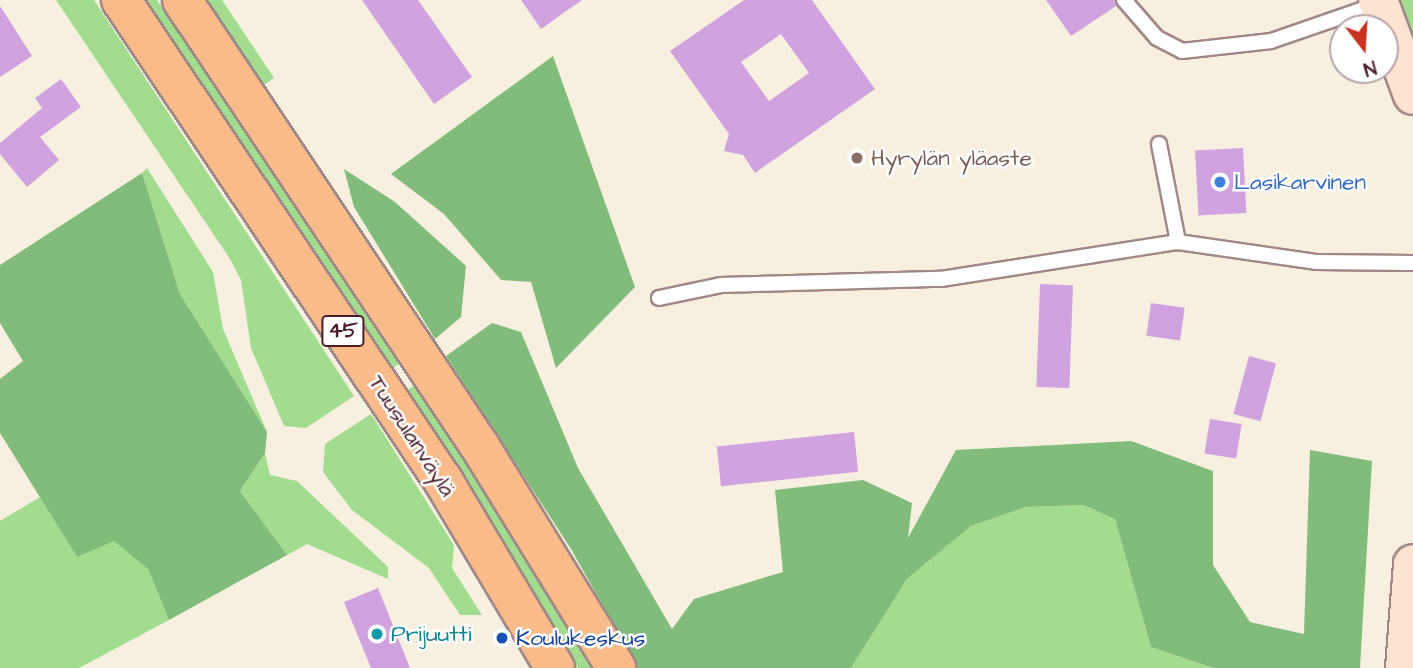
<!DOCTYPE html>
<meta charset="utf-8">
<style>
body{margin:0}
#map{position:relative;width:1413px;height:668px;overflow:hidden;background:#f7f0e0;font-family:"Architects Daughter",sans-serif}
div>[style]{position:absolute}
.green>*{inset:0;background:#a2dc8f;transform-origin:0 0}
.forest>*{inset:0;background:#81bc7a}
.building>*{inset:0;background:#d0a3e0;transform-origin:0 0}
.roads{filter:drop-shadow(2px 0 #a08886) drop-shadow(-2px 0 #a08886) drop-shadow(0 2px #a08886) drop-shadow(0 -2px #a08886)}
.lane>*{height:14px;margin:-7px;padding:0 7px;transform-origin:7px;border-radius:7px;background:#fff}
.secondary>*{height:38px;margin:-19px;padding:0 19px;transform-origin:19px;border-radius:19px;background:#fde4d1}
.primary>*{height:38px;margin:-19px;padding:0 19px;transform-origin:19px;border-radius:19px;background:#fabb8b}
.dots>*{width:19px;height:19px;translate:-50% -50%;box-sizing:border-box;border:4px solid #fff;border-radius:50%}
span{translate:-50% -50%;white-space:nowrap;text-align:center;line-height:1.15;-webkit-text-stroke:5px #fff;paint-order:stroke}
.shield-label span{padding:2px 5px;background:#fff;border:2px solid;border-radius:5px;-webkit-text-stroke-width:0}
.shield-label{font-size:21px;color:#4a1f2b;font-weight:700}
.education-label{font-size:23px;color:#785e54}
.left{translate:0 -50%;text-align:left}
.shop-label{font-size:23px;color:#366cbe}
.street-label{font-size:23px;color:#4a1f2b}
.culture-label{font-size:23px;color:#0d838f}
.transit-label{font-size:23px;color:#164399}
.north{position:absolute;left:1329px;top:14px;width:70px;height:70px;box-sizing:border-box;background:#fff;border:2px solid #b7a5aa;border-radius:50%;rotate:163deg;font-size:19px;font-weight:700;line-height:28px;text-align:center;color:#4a1f2b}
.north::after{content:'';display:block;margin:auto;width:24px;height:32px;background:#c8321e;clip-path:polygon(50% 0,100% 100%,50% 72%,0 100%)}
</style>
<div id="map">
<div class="green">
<div style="clip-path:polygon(56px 0,94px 0,354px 396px,306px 428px,284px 426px,251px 348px,241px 280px,230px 259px)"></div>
<div style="clip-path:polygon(142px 0,157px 0,403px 361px,390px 370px)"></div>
<div style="clip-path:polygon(203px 0,222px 0,274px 78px,264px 85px)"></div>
<div style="clip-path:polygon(1395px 0,1413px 0,1413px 46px)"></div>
<div style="clip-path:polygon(147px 168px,213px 272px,223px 329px,267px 432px,180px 294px,142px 173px)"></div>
<div style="left:418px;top:383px;width:337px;height:15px;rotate:58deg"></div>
<div style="clip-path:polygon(371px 414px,454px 545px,452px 568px,482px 615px,460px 615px,429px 568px,352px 510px,323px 472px,325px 444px)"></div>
<div style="clip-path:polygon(265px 453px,270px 475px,297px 481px,388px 567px,388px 579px,307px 544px,287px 555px,240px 491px)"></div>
<div style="clip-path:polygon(40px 497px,77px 557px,114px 540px,148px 569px,169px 620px,79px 668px,0 668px,0 521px)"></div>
<div style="clip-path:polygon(1083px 505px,1115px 519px,1151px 647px,1213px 668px,851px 668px,907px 579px,971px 526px,1026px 507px)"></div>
</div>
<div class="forest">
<div style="clip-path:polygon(553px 56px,635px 287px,556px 368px,531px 282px,501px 280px,444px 214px,391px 174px)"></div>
<div style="clip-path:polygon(344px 169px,395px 202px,466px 266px,461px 317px,435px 339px,354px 207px)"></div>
<div style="clip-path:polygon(142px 173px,180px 294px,267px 432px,265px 453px,240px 491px,287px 555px,169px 620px,148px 569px,114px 541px,77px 557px,0 433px,0 379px,23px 361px,0 323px,0 265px)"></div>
<div style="clip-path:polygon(492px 323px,521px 332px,578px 468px,672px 629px,694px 599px,783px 572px,775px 490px,863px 480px,912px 503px,908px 538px,956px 450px,1131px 441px,1213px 471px,1213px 565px,1250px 622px,1304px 634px,1310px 450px,1372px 461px,1360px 668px,1213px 668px,1151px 647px,1115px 519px,1083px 505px,1026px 507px,971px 526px,907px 579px,851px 668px,638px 668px,571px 549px,446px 356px)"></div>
</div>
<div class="building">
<div style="clip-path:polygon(362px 0,418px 0,472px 77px,434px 104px)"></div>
<div style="clip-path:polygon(521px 0,582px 0,541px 29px)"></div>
<div style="clip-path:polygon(evenodd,744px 0,812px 0,875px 89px,755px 173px,743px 155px,724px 151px,729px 134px,670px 51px,744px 0,781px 34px,809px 73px,769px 101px,741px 62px,781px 34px)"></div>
<div style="clip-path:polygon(1046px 0,1115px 0,1116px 6px,1071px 36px)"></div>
<div style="clip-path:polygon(0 6px,32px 56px,0 77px)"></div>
<div style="clip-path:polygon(61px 79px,81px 107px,40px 137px,59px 160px,27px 187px,0 154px,0 143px,42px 108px,35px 98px)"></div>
<div style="left:1243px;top:148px;width:65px;height:48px;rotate:87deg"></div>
<div style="left:1040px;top:284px;width:33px;height:103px;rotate:2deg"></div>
<div style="left:1151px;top:303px;width:34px;height:33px;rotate:8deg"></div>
<div style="left:1249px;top:356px;width:28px;height:60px;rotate:15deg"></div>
<div style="left:1210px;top:419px;width:32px;height:35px;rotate:9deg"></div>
<div style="left:854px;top:432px;width:40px;height:138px;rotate:84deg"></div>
<div style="clip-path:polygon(378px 588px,410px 668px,371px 668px,344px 602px)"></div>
</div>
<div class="roads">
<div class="lane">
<div style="left:1124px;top:0;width:50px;rotate:49deg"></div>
<div style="left:1157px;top:38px;width:28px;rotate:27deg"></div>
<div style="left:1182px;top:51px;width:90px;rotate:-6.4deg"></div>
<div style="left:1271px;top:41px;width:113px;rotate:-19.1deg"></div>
<div style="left:1159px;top:144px;width:100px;rotate:79deg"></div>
<div style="left:659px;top:298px;width:63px;rotate:-11.8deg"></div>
<div style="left:721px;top:285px;width:220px;rotate:-1.6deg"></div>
<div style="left:941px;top:279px;width:240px;rotate:-8.9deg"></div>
<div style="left:1178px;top:242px;width:139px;rotate:8.2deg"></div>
<div style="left:1316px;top:262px;width:97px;rotate:0.6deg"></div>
</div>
<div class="secondary">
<div style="left:1378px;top:0;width:101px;rotate:69.8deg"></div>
<div style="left:1405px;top:668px;width:104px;rotate:-85.6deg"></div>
</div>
<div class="primary">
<div style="left:121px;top:0;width:580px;rotate:56.17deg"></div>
<div style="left:444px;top:482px;width:217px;rotate:59.2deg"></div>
<div style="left:182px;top:0;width:535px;rotate:56.28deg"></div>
<div style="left:479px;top:445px;width:262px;rotate:58.4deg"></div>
</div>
</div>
<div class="dots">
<div style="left:857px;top:158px;background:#8d6e63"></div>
<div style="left:1220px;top:182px;background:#3f7fe0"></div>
<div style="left:377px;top:634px;background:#0f9aa8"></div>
<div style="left:502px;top:638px;background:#1a4fb4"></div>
</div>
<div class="shield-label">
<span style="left:343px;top:331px">45</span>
</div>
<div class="education-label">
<span class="left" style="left:871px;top:158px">Hyrylän yläaste</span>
</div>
<div class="shop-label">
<span class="left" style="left:1234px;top:182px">Lasikarvinen</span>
</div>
<div class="street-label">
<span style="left:412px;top:436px;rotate:57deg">Tuusulanväylä</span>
</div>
<div class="culture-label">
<span class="left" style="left:391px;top:634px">Prijuutti</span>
</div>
<div class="transit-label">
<span class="left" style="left:516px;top:638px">Koulukeskus</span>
</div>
<div class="north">N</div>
</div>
